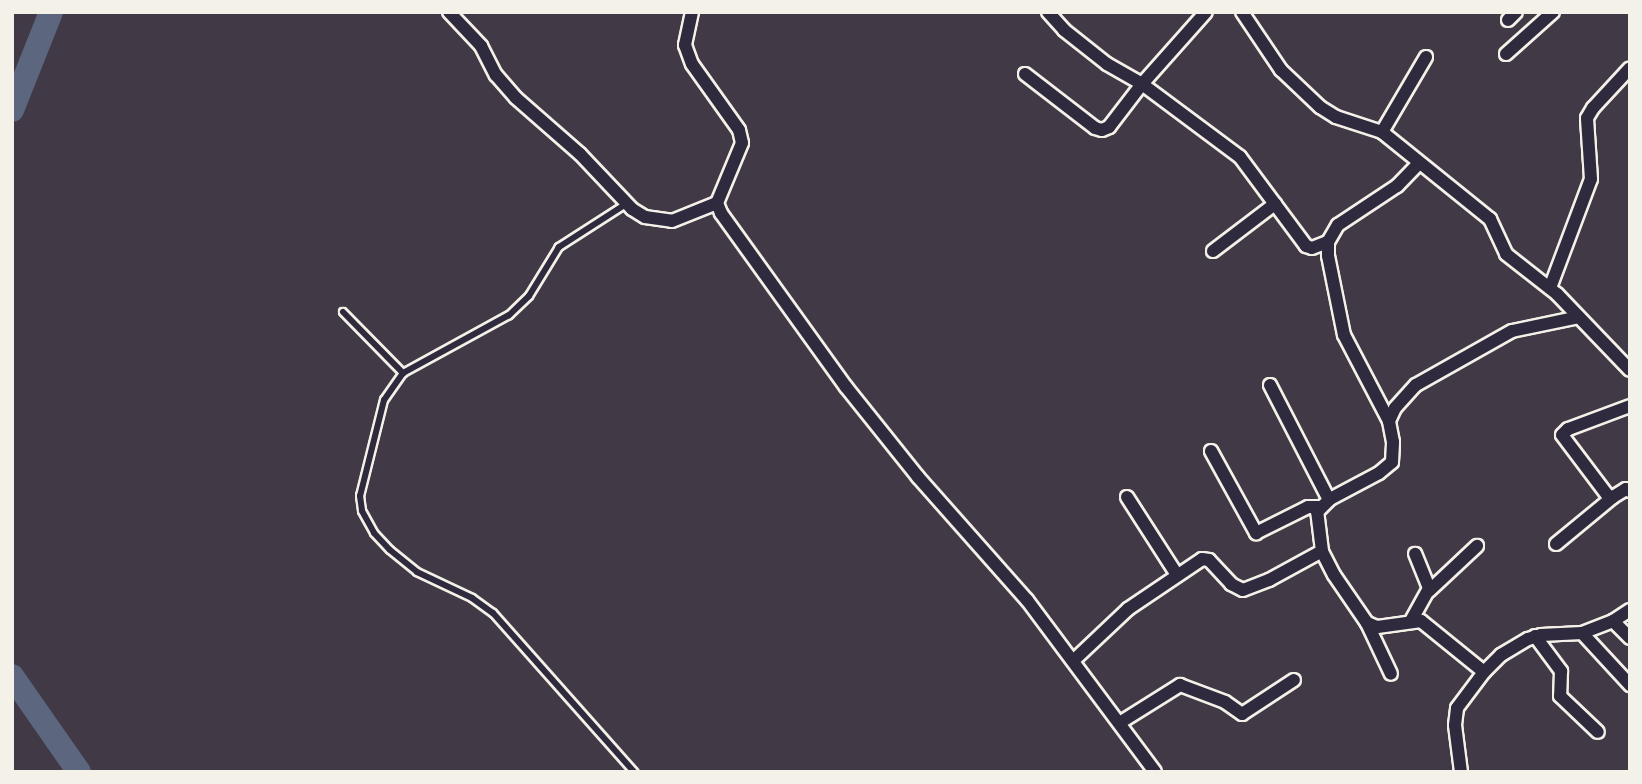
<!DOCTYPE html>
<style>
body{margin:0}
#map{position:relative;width:1642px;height:784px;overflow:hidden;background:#423946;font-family:Caveat,sans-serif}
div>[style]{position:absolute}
.river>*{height:24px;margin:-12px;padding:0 12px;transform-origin:12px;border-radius:12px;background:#5c667f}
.roads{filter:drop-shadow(2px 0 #f4f1e8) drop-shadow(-2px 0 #f4f1e8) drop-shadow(0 2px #f4f1e8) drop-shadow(0 -2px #f4f1e8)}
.service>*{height:6px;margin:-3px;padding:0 3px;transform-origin:3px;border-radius:3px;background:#2f2a3d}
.minor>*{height:12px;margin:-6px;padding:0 6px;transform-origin:6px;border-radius:6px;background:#2f2a3d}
span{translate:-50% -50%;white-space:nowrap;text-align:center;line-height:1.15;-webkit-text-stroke:7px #2f2a3d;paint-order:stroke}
.frame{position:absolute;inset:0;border:14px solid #f4f1e8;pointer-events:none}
</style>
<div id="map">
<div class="river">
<div style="left:12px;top:110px;width:105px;rotate:-68.3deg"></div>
<div style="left:12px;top:676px;width:117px;rotate:55.1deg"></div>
</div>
<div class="roads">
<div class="service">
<div style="left:626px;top:204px;width:80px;rotate:147.3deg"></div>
<div style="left:559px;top:247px;width:57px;rotate:121.5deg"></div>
<div style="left:529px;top:296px;width:28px;rotate:136deg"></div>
<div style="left:509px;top:315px;width:121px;rotate:151.3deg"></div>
<div style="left:403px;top:373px;width:33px;rotate:125deg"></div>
<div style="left:384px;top:400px;width:99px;rotate:104deg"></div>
<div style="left:360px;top:496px;width:15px;rotate:82deg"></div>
<div style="left:362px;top:511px;width:25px;rotate:61deg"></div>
<div style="left:374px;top:533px;width:23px;rotate:47deg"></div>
<div style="left:390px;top:550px;width:35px;rotate:39deg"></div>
<div style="left:417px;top:572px;width:61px;rotate:25.3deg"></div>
<div style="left:472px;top:598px;width:26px;rotate:36deg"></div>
<div style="left:493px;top:613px;width:213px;rotate:48.4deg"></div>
<div style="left:343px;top:312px;width:86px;rotate:45.5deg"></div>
</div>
<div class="minor">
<div style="left:449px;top:12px;width:47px;rotate:46.7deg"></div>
<div style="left:481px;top:46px;width:33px;rotate:63deg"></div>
<div style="left:496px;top:75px;width:30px;rotate:49deg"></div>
<div style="left:516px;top:98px;width:85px;rotate:41.2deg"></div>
<div style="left:580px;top:154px;width:76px;rotate:46.6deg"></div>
<div style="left:632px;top:209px;width:15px;rotate:32deg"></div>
<div style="left:645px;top:217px;width:27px;rotate:8deg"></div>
<div style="left:672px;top:221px;width:48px;rotate:-21.8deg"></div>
<div style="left:692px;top:12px;width:34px;rotate:102deg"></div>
<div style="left:685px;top:45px;width:20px;rotate:70deg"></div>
<div style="left:692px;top:64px;width:81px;rotate:54.5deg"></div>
<div style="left:739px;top:130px;width:13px;rotate:77deg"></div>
<div style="left:742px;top:143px;width:65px;rotate:112.6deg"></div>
<div style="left:717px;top:203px;width:11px;rotate:68deg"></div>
<div style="left:721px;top:213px;width:214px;rotate:54.3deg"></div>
<div style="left:846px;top:387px;width:115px;rotate:51.3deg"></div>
<div style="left:918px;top:477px;width:164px;rotate:48.5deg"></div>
<div style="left:1027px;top:600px;width:214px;rotate:53.3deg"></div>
<div style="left:1048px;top:12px;width:24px;rotate:48deg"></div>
<div style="left:1064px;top:30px;width:55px;rotate:38.3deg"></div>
<div style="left:1107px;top:64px;width:40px;rotate:29.7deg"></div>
<div style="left:1142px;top:84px;width:122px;rotate:36.7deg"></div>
<div style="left:1240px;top:157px;width:111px;rotate:53.4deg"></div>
<div style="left:1306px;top:246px;width:6px;rotate:18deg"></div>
<div style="left:1312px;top:248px;width:17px;rotate:-21deg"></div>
<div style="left:1242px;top:12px;width:70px;rotate:56.1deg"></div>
<div style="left:1281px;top:70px;width:54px;rotate:43.5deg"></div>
<div style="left:1320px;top:107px;width:19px;rotate:32deg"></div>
<div style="left:1336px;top:117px;width:48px;rotate:18.1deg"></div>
<div style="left:1382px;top:132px;width:139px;rotate:38.9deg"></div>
<div style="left:1490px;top:219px;width:38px;rotate:65deg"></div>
<div style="left:1506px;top:254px;width:65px;rotate:38.1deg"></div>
<div style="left:1557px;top:294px;width:105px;rotate:46.2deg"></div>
<div style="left:1508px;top:20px;width:11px;rotate:-45deg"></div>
<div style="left:1506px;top:54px;width:63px;rotate:-41.8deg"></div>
<div style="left:1025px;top:74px;width:88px;rotate:37.6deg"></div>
<div style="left:1095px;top:128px;width:7px;rotate:16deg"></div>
<div style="left:1102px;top:130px;width:8px;rotate:-23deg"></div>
<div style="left:1109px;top:127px;width:54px;rotate:-52.5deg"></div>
<div style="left:1142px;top:84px;width:96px;rotate:-48.4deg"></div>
<div style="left:1382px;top:132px;width:87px;rotate:-59.6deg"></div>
<div style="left:1213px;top:251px;width:78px;rotate:-37.2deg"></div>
<div style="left:1550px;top:288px;width:116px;rotate:-69.4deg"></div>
<div style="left:1591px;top:179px;width:61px;rotate:-93.8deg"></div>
<div style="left:1587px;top:118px;width:12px;rotate:-59deg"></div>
<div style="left:1593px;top:108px;width:54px;rotate:-47.2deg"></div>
<div style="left:1270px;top:385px;width:129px;rotate:62.8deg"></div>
<div style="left:1630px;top:406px;width:66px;rotate:159.6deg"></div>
<div style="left:1568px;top:429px;width:8px;rotate:135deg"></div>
<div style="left:1562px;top:435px;width:76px;rotate:53deg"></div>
<div style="left:1608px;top:496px;width:5px;rotate:11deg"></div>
<div style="left:1613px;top:497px;width:15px;rotate:-32deg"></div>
<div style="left:1626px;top:489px;width:4px;rotate:27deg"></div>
<div style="left:1389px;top:421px;width:97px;rotate:-117.6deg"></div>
<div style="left:1344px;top:335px;width:81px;rotate:-101.4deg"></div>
<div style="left:1328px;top:256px;width:14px;rotate:-90deg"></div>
<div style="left:1328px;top:242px;width:20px;rotate:-60deg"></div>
<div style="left:1338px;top:225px;width:71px;rotate:-33.5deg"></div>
<div style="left:1397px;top:186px;width:32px;rotate:-46deg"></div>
<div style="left:1211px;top:451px;width:94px;rotate:61.2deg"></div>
<div style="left:1256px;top:533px;width:58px;rotate:-26.6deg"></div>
<div style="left:1308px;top:507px;width:13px"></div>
<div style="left:1127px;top:497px;width:93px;rotate:57.3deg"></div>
<div style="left:1556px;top:544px;width:74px;rotate:-39.5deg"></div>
<div style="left:1429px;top:591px;width:66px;rotate:-43.2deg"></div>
<div style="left:1411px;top:621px;width:38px;rotate:-61deg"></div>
<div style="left:1429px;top:588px;width:37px;rotate:-112deg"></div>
<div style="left:1613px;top:621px;width:24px;rotate:45deg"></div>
<div style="left:1367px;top:623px;width:56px;rotate:64.8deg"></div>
<div style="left:1582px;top:633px;width:71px;rotate:47.3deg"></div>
<div style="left:1535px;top:636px;width:44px;rotate:53.4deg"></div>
<div style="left:1561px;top:671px;width:25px;rotate:92deg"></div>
<div style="left:1560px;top:696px;width:52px;rotate:43.5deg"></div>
<div style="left:1073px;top:661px;width:76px;rotate:-43.4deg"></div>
<div style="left:1128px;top:609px;width:89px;rotate:-34deg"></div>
<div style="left:1202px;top:559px;width:7px;rotate:8deg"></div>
<div style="left:1209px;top:560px;width:33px;rotate:47deg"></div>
<div style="left:1231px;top:584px;width:13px;rotate:27deg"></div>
<div style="left:1243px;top:590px;width:28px;rotate:-21deg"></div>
<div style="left:1269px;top:580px;width:60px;rotate:-28.7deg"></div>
<div style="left:1484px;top:672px;width:81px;rotate:-141deg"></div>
<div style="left:1421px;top:621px;width:44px;rotate:172.2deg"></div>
<div style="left:1377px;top:627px;width:11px;rotate:-158deg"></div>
<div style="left:1367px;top:623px;width:58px;rotate:-124.5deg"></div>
<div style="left:1334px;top:575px;width:27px;rotate:-117deg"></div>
<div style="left:1322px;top:551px;width:39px;rotate:-97deg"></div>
<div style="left:1317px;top:512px;width:18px;rotate:-45deg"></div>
<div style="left:1330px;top:499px;width:55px;rotate:-28deg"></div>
<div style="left:1379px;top:473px;width:17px;rotate:-40deg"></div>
<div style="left:1392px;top:462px;width:20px;rotate:-87deg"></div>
<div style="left:1393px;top:442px;width:21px;rotate:-101deg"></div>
<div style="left:1389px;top:421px;width:14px;rotate:-65deg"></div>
<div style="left:1395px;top:408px;width:31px;rotate:-48deg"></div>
<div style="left:1416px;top:385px;width:110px;rotate:-29.4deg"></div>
<div style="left:1512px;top:331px;width:68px;rotate:-11.8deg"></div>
<div style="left:1121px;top:722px;width:70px;rotate:-32.1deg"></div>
<div style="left:1180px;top:685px;width:48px;rotate:20.7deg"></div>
<div style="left:1225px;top:702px;width:21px;rotate:35deg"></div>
<div style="left:1242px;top:714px;width:62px;rotate:-33.2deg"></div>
<div style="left:1461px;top:772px;width:47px;rotate:-97.3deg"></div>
<div style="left:1455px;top:725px;width:17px;rotate:-83deg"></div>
<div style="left:1457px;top:708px;width:45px;rotate:-53.1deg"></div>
<div style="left:1484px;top:672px;width:24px;rotate:-45deg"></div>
<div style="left:1501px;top:655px;width:31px;rotate:-31deg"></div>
<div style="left:1528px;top:639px;width:14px;rotate:-17deg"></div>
<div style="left:1541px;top:635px;width:41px;rotate:-2.8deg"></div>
<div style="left:1582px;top:633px;width:33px;rotate:-21deg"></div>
<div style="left:1613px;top:621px;width:20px;rotate:-33deg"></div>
</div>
</div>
<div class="frame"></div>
</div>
